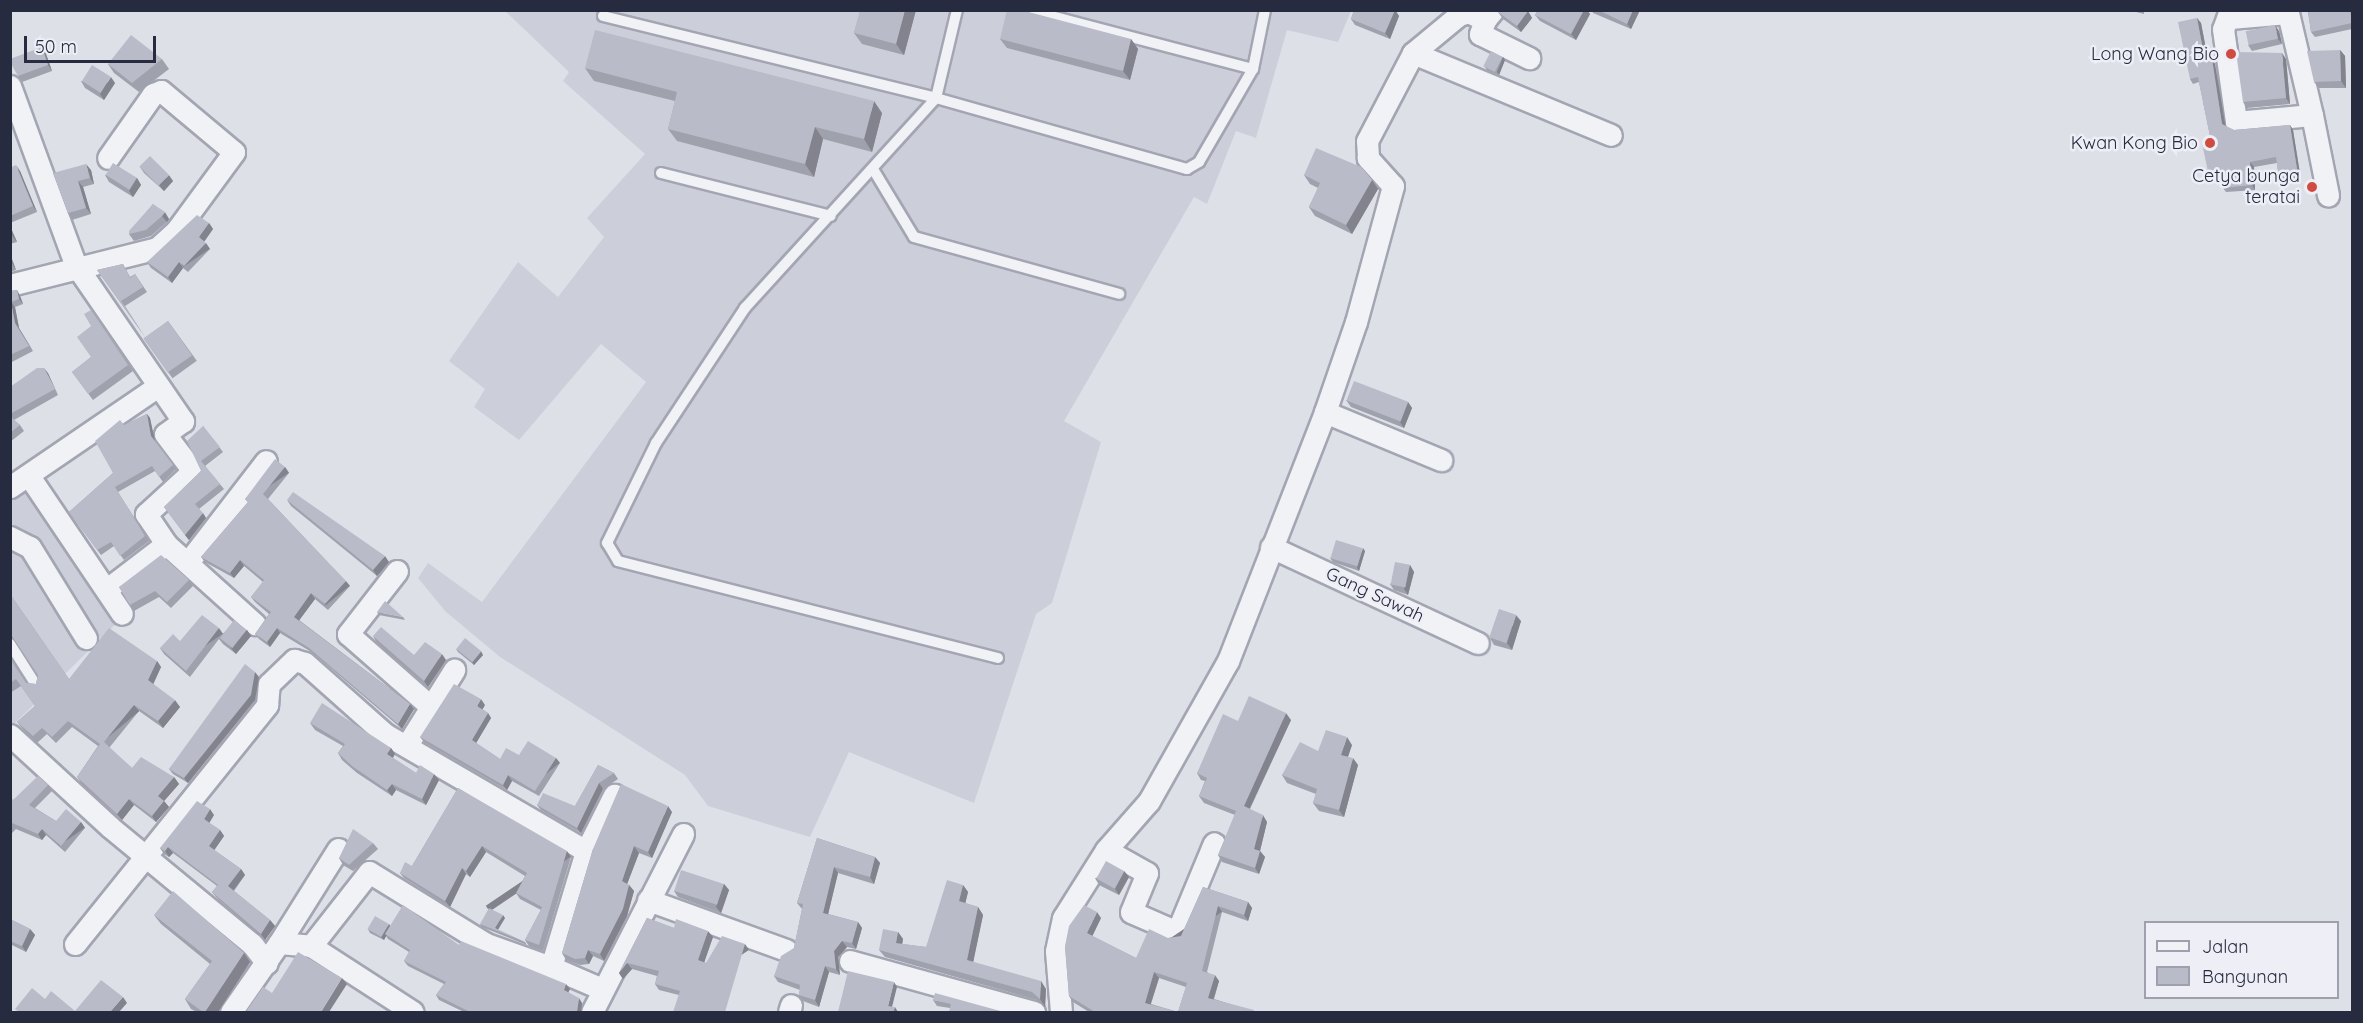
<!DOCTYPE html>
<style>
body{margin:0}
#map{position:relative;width:2363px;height:1023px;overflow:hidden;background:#dee0e8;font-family:Quicksand,sans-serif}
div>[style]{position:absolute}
.built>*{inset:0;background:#cccfda}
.roads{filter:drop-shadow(2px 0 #a3a6b2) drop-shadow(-2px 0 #a3a6b2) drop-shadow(0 2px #a3a6b2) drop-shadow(0 -2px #a3a6b2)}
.lane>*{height:10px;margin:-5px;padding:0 5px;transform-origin:5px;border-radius:5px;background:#f1f2f6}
.street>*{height:21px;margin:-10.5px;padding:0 10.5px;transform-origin:10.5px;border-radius:10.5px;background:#f1f2f6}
.wall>*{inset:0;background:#9fa1ac;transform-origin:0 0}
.shaded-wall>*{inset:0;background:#82838c;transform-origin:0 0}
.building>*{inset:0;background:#b9bbc8;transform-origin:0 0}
.dots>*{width:16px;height:16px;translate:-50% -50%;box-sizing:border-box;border:3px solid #eeeff6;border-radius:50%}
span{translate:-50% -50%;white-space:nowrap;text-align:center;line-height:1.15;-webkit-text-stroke:5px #eeeff6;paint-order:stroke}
.poi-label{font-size:18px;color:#272b3f}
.right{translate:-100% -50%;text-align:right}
.street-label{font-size:18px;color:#272b3f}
.frame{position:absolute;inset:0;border:12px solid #272b3f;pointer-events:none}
.legend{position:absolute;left:2144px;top:921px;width:195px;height:78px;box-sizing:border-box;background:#eeeff6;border:2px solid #9ea1ad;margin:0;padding:8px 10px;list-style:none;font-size:18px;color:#272b3f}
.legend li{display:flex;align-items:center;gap:12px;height:30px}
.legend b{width:30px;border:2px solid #9ea1ad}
.scale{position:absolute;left:24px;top:36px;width:132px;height:27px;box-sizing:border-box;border:3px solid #272b3f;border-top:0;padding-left:8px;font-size:18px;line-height:21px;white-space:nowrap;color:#272b3f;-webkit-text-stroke:4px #eeeff6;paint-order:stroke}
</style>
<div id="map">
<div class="built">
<div style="clip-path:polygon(505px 11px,1351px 11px,1338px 42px,1287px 30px,1256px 138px,1236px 131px,1207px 204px,1194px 197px,1064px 421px,1101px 442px,1052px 603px,1036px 614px,974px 803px,849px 752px,810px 837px,708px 806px,685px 775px,500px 657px,445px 611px,418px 578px,428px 563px,482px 602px,646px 382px,601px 344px,519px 440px,474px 407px,485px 389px,449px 361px,518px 262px,558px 297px,604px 237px,587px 218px,645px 154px,563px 81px,569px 72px)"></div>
<div style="clip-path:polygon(17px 476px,128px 612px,11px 727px,10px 481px)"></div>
</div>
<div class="roads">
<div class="lane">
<div style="left:603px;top:16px;width:343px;rotate:13.8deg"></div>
<div style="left:936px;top:98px;width:90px;rotate:-76.6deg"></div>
<div style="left:1253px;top:69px;width:60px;rotate:-78.5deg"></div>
<div style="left:873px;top:169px;width:79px;rotate:58.9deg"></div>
<div style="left:914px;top:237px;width:213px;rotate:15.5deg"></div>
<div style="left:661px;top:173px;width:175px;rotate:14.2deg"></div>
<div style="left:10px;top:644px;width:49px;rotate:57.6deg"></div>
<div style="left:998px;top:658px;width:392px;rotate:-165.7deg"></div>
<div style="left:618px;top:561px;width:21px;rotate:-121deg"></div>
<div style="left:607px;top:543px;width:111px;rotate:-63.9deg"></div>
<div style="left:656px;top:443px;width:162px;rotate:-56.6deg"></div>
<div style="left:745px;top:308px;width:284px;rotate:-47.7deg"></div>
<div style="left:936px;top:98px;width:261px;rotate:15.8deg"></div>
<div style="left:1187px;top:169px;width:14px;rotate:-30deg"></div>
<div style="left:1199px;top:162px;width:108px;rotate:-59.9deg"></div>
<div style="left:1253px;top:69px;width:233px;rotate:-165.3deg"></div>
</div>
<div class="street">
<div style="left:2230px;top:10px;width:20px;rotate:110deg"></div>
<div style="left:2223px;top:29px;width:94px;rotate:82deg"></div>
<div style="left:2236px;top:122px;width:76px;rotate:-5.3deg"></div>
<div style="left:2312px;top:115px;width:82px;rotate:78.7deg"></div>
<div style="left:2230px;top:18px;width:58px;rotate:-4.9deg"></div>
<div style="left:2288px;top:13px;width:105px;rotate:76.8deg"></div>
<div style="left:1485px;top:20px;width:15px;rotate:110deg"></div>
<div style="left:1480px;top:34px;width:55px;rotate:26.1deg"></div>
<div style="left:1413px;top:53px;width:214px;rotate:22.5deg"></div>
<div style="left:10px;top:86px;width:189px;rotate:69.9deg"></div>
<div style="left:75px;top:264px;width:191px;rotate:55.5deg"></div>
<div style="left:183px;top:421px;width:22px;rotate:144deg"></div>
<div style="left:165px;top:434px;width:46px;rotate:52.9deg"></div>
<div style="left:193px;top:471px;width:64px;rotate:137.5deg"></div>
<div style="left:146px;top:514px;width:36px;rotate:56deg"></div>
<div style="left:10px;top:285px;width:152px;rotate:-14.1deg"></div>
<div style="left:157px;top:248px;width:25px;rotate:-42deg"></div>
<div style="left:176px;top:231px;width:98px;rotate:-53.7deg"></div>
<div style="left:234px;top:152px;width:95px;rotate:-140.1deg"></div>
<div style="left:161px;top:91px;width:9px;rotate:159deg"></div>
<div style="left:153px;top:94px;width:78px;rotate:125.1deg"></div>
<div style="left:1325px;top:412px;width:126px;rotate:22.5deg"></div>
<div style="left:29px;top:476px;width:166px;rotate:56deg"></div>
<div style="left:10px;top:487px;width:179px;rotate:-34.3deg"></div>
<div style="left:10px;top:537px;width:22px;rotate:27deg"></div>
<div style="left:30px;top:547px;width:107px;rotate:58.4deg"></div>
<div style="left:1271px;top:547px;width:228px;rotate:24.9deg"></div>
<div style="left:189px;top:561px;width:126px;rotate:-52.4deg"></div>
<div style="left:397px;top:571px;width:80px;rotate:127.9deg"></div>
<div style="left:348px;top:634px;width:109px;rotate:41.3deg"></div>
<div style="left:107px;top:589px;width:74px;rotate:-37.3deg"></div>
<div style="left:166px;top:544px;width:120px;rotate:42deg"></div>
<div style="left:10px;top:735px;width:136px;rotate:42.6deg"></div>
<div style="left:110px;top:827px;width:184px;rotate:39.5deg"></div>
<div style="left:252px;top:944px;width:24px;rotate:52deg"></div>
<div style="left:407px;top:745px;width:89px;rotate:-57.9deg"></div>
<div style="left:1106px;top:850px;width:47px;rotate:29.3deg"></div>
<div style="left:1147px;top:873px;width:42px;rotate:112.3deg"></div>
<div style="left:1131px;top:912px;width:50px;rotate:23.5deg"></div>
<div style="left:1177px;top:932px;width:96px;rotate:-67.4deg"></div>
<div style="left:648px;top:900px;width:147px;rotate:19.9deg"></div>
<div style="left:279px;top:943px;width:111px;rotate:-57.9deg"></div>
<div style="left:75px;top:944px;width:307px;rotate:-51.2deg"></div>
<div style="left:267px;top:705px;width:21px;rotate:-85deg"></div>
<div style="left:269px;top:684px;width:35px;rotate:-44deg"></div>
<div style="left:294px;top:660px;width:11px;rotate:15deg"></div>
<div style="left:305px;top:663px;width:107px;rotate:41.6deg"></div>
<div style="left:385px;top:734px;width:233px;rotate:30.2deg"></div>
<div style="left:311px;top:946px;width:94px;rotate:-51.9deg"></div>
<div style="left:369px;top:872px;width:137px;rotate:31.6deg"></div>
<div style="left:486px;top:944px;width:69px;rotate:19.5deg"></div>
<div style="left:551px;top:967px;width:121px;rotate:-73.2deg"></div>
<div style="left:586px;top:851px;width:63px;rotate:-63.4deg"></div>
<div style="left:850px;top:961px;width:191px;rotate:15.5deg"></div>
<div style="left:551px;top:967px;width:56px;rotate:23.3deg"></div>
<div style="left:231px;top:1012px;width:84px;rotate:-55.2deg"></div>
<div style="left:279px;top:943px;width:32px;rotate:5deg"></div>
<div style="left:311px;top:946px;width:121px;rotate:32.9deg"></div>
<div style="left:592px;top:1012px;width:200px;rotate:-62.9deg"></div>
<div style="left:789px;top:1012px;width:7px;rotate:-74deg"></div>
<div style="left:1061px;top:1012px;width:61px;rotate:-94.7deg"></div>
<div style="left:1056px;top:951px;width:34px;rotate:-78deg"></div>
<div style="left:1063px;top:918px;width:80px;rotate:-57.7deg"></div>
<div style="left:1106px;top:850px;width:65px;rotate:-48.7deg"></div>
<div style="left:1149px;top:801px;width:161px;rotate:-60.6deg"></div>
<div style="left:1228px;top:661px;width:267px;rotate:-68.7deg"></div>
<div style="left:1325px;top:412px;width:95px;rotate:-71deg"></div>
<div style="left:1356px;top:322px;width:141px;rotate:-74.8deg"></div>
<div style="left:1393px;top:186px;width:38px;rotate:-132deg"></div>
<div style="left:1368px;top:158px;width:17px;rotate:-93deg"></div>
<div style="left:1367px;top:141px;width:99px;rotate:-62.4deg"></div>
<div style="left:1413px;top:53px;width:60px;rotate:-39.6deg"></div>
<div style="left:1459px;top:15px;width:9px;rotate:-18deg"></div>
<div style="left:1468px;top:12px;width:19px;rotate:25deg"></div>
<div style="left:1485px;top:20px;width:13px;rotate:-51deg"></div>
</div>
</div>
<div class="wall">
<div style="clip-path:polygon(855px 10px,916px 10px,904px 55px,862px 44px,854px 33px,860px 12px)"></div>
<div style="clip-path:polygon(1354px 10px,1395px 10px,1399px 16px,1390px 39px,1355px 25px,1351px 19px)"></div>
<div style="clip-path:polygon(1538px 10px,1587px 10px,1590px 14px,1576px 40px,1540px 21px,1535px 15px)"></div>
<div style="clip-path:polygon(1592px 10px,1640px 10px,1631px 29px,1593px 13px)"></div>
<div style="clip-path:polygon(2128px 10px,2144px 10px,2144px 14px)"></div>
<div style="clip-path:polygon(2300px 10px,2337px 10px,2337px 11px,2351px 10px,2352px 12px,2352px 29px,2315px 37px,2311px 32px,2308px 12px,2301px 12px)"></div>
<div style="clip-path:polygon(1528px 11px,1532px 18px,1521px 32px,1503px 19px,1498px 12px)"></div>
<div style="clip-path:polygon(2197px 18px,2201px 23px,2208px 60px,2212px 59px,2215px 64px,2225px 126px,2234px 130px,2290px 125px,2293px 130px,2301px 180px,2283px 183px,2279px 178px,2277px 163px,2254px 167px,2255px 190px,2226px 192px,2223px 188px,2221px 175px,2211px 177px,2208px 172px,2211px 141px,2199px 82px,2193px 84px,2190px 79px)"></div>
<div style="clip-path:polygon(2279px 31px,2282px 44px,2252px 51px,2248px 45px)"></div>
<div style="clip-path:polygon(1000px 39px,1131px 39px,1138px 49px,1130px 80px,1007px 48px)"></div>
<div style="clip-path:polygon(42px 47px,46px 54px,52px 71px,22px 82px,18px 76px)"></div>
<div style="clip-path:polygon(2340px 50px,2345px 56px,2346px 88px,2319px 88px,2314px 82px)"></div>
<div style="clip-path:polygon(1503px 57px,1505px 60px,1499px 75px,1487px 70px,1484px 66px)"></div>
<div style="clip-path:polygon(162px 59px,169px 69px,139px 92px,114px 73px,108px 64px)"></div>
<div style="clip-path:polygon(2286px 59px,2290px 104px,2247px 108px,2243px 102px)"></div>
<div style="clip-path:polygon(585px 68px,882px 113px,872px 152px,823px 139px,814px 177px,677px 141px,668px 129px,675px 101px,594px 81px)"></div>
<div style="clip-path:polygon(81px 81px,115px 83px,104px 100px,85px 88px)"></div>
<div style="clip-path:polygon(140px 167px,173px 181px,164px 191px,144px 173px)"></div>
<div style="clip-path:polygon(10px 168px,20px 171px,37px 212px,10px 223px)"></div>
<div style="clip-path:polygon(91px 170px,94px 184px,83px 187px,91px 214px,72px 220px,68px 213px,53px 173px)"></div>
<div style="clip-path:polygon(105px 175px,137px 178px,141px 185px,133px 197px,109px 182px)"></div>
<div style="clip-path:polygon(1304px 175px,1372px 180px,1378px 189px,1352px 234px,1315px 216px,1309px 207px,1318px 188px,1310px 184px)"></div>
<div style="clip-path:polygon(153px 204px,169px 219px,167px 222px,151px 236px,134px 241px,129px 234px)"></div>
<div style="clip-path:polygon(209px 223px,213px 229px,204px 242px,210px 249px,188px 272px,183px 268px,172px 283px,151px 268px,147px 262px)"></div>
<div style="clip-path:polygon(10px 226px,17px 242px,10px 244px)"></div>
<div style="clip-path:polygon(10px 254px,16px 270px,10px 272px)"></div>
<div style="clip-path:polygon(123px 264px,130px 277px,135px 274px,147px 292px,125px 306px,145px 337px,97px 270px)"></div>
<div style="clip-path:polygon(17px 290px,20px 296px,23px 304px,15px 307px,19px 328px,33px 351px,10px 363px,10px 291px)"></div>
<div style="clip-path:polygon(91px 310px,133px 371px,93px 400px,72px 372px,91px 357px)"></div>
<div style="left:168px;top:321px;width:49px;height:30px;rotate:54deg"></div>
<div style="clip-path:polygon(44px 368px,58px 395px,14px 420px,20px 425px,24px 431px,10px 442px,10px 396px)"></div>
<div style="clip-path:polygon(1346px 400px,1408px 402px,1412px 408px,1404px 428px,1351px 407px)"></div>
<div style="clip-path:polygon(147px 414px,150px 418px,154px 441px,176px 469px,163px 482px,155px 471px,118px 492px,149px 541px,124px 560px,114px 546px,101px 555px,69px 512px,113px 473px,124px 425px)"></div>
<div style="clip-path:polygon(203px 426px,223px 452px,205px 466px,224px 489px,199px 509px,206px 518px,189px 540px,164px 507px,201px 471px)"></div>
<div style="clip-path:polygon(285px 467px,289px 473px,268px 499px,350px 586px,328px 610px,315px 599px,299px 620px,410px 704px,414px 709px,402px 729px,313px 653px,280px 633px,270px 647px,259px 639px,255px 634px,269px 614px,255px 602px,251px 597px,263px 582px,244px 566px,234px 578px,205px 562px,201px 557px,248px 502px,245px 499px)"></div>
<div style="clip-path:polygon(287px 500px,389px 562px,377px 576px,291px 506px)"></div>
<div style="clip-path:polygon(1365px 551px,1359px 571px,1333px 562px,1330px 558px)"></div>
<div style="clip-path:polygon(1410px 565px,1414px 572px,1408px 595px,1394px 590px,1390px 584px)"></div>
<div style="clip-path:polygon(189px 580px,193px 586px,171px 608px,159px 597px,134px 611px,119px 587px)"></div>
<div style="clip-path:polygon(10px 594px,69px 679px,157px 661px,161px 667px,153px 684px,180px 707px,163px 728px,139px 711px,109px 748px,132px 768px,174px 777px,179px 784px,164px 801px,169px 807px,156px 822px,134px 805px,122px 820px,82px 784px,77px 777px,98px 746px,72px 727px,56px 743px,47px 734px,37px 743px,22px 728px,17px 722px,35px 706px,21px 686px,10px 693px,10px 659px,26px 683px,36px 684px,38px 675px,15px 639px,10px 639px)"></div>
<div style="clip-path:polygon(377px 612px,403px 617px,405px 620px,379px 615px)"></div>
<div style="clip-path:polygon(1521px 621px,1512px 650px,1494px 645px,1490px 638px)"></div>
<div style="clip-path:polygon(247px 630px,251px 636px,236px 654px,223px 644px,219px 639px,190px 677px,164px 654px,160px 648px,180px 641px,223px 633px)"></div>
<div style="clip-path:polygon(373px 636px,414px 655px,446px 660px,428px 687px,377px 643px)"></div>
<div style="clip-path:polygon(456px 649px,483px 655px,474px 665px,458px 652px)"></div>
<div style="clip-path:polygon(259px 677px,255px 700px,188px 783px,173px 774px,169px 769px)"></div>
<div style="clip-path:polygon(485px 705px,482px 709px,488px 713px,491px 718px,476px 743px,500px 759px,519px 755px,556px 758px,560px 763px,539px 796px,512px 781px,507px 790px,424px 742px,420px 737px)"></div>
<div style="clip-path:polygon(1291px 720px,1250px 809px,1267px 822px,1260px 851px,1265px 857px,1259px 874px,1222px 862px,1218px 855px,1235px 815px,1204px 803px,1199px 796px,1205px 781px,1201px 780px,1197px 773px,1238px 721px)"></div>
<div style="clip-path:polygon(310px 723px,391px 748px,395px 754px,393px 758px,416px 773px,439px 780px,426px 805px,396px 790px,392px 796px,357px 773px,342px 760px,338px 753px,343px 746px,315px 730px)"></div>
<div style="clip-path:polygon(1352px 745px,1348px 757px,1358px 765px,1344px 817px,1319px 811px,1313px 803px,1316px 794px,1287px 783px,1282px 775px,1318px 751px)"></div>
<div style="clip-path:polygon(598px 765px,614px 773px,618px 779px,603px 789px,581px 833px,541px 810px,537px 805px,575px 806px)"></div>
<div style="clip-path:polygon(48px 785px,52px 791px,35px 808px,56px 821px,81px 822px,85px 828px,65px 852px,46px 835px,42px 840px,16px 829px,10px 835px,10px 798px,13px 800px)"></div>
<div style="clip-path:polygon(458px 788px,571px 857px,543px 951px,529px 946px,525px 940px,541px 910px,520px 899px,516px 893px,525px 876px,486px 852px,470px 877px,466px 874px,450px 907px,404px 878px,400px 873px,412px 866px)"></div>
<div style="clip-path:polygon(672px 812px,652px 858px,639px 853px,627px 884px,629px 885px,634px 891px,627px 916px,604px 961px,593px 956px,589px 964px,580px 965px,566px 960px,562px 953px,593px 849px)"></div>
<div style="clip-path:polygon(214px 815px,209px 823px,220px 830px,224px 836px,214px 850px,241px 869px,245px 875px,234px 891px,270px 920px,275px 926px,265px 940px,217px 898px,212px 892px,217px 886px,173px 853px,169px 857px,164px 854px,160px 848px)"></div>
<div style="clip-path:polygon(817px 838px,875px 857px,880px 863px,874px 884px,838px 873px,828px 914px,858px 922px,862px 928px,856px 949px,847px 947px,838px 957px,840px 975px,829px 972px,819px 1007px,803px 1001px,799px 995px,800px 990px,778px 982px,774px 976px,794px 948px,802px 909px,797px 903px)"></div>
<div style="clip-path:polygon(373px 843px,378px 849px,353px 871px,343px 865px,339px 858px)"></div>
<div style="clip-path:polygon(1124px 871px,1129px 877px,1119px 895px,1099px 885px,1095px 878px)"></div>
<div style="clip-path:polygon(724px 884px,729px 890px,721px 913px,678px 897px,674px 891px)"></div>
<div style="clip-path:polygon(963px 885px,968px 892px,965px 903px,978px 907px,983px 915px,973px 962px,1046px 989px,1045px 1007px,1037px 1000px,885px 957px,879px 950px,898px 932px,903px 939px,902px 944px,926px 947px)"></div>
<div style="clip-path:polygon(evenodd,1203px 887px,1248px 902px,1252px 908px,1248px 921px,1222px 912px,1207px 972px,1219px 981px,1214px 999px,1256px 1012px,1089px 1012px,1073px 1002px,1069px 996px,1065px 946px,1101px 918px,1092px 936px,1136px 958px,1168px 938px,1181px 936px,1203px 887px,1159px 978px,1186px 987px,1178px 1012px,1151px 1004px,1159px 978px)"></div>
<div style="clip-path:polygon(154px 915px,244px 953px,250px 962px,218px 1012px,197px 1012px,191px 1009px,185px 999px,210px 964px,161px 924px)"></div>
<div style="clip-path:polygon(505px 918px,498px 930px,525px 942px,527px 945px,482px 927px,480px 924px)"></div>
<div style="clip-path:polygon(647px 918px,674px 928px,713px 937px,704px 962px,706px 963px,749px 950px,679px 995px,659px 990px,655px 984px,657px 976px,632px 969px,623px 979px,619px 973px)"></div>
<div style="clip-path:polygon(10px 919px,30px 929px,35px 935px,26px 952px,12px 945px,10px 947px)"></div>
<div style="clip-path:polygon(390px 926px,459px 945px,570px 989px,568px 992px,582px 1003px,581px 1012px,464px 1012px,439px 1000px,436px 995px,444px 984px,408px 966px,404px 961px,409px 952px,388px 939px,386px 936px,384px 940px,370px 933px,368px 929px)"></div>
<div style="clip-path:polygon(933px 1000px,1004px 1012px,950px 1008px,937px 1006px)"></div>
</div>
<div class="shaded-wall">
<div style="clip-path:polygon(905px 10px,916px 10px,904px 55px,896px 44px)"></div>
<div style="clip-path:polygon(1395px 10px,1399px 16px,1390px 39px,1385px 33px)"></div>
<div style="clip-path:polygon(1584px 10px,1587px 10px,1590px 14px,1576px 40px,1571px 34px)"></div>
<div style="clip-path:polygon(1633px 10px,1640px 10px,1631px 29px,1627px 24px)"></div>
<div style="clip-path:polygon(1528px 11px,1532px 18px,1521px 32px,1517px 26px)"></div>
<div style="clip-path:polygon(2197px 18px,2201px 23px,2209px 65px,2205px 60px)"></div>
<div style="clip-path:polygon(2275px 25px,2279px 31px,2282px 44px,2278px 39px)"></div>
<div style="clip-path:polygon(1131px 39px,1138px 49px,1130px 80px,1123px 71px)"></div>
<div style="clip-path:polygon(42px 47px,46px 54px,52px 71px,48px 65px)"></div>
<div style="clip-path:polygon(2340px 50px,2345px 56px,2346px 88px,2341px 81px)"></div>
<div style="clip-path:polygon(2282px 53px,2286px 59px,2290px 104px,2286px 98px)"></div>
<div style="clip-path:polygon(1503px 57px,1505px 60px,1499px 75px,1497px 72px)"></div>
<div style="clip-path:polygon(2212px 59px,2215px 64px,2226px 129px,2222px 124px)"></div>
<div style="clip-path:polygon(111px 77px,115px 83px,104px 100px,100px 94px)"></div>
<div style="clip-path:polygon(874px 101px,882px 113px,872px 152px,864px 139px)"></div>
<div style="clip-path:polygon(2290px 125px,2293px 130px,2301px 180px,2298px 175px)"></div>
<div style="clip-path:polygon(815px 127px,823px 139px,814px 177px,805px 164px)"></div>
<div style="clip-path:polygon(2250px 162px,2254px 167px,2255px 190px,2252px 185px)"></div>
<div style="clip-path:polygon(86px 164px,91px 170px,94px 184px,90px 178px)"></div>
<div style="clip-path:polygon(16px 165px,20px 171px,37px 212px,33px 206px)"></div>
<div style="clip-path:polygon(169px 175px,173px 181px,164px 191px,159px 185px)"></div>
<div style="clip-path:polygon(137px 178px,141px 185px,133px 197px,129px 191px)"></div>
<div style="clip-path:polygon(1372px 180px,1378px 189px,1352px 234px,1346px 225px)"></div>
<div style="clip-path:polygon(78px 181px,83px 187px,91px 214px,86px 208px)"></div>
<div style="clip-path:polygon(165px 212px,169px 219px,167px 222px,162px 216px)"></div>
<div style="clip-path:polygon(209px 223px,213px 229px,203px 243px,199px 237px)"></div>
<div style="clip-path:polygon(10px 226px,17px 242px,13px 237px,10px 231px)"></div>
<div style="left:206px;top:243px;width:7px;height:32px;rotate:56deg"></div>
<div style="clip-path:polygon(10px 254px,16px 270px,13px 265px,10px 259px)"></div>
<div style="clip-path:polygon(179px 262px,183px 268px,172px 283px,168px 277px)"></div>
<div style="clip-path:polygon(17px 290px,20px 296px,23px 304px,19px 299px)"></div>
<div style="clip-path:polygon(11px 302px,15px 307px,19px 328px,33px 351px,15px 323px)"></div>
<div style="clip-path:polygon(44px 368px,48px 373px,58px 395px,55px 389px)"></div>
<div style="clip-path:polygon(1408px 402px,1412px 408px,1404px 428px,1400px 422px)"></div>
<div style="clip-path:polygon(147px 414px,150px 418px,155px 441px,151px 436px)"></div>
<div style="left:285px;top:467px;width:7px;height:35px;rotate:56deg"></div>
<div style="clip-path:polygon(203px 513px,206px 518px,189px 540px,185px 535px)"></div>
<div style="clip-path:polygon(1363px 548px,1365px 551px,1359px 571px,1357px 568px)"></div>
<div style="clip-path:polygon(385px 556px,389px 562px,377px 576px,373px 570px)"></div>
<div style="clip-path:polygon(240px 560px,244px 566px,234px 578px,230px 573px)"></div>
<div style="clip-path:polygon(1410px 565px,1414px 572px,1408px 595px,1404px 589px)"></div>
<div style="left:346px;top:581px;width:6px;height:31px;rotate:51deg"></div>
<div style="clip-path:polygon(311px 593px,315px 599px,298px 622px,294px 617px)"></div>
<div style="clip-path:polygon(1516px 615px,1521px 621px,1512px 650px,1507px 643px)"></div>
<div style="left:219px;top:628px;width:7px;height:54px;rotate:56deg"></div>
<div style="clip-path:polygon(277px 628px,280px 633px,270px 647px,267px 642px)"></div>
<div style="clip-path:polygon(247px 630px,251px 636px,236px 654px,231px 648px)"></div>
<div style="clip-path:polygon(481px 651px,483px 655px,474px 665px,472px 662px)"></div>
<div style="clip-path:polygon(442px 654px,446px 660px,428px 687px,424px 681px)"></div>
<div style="clip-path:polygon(157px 661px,161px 667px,152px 687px,148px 680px)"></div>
<div style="clip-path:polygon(255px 672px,259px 677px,255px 700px,188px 783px,184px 778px)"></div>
<div style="clip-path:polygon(481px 699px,485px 705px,481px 712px,477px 706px)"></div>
<div style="clip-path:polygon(175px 700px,180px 707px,163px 728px,158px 721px)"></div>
<div style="clip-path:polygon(410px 704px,414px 709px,402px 729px,398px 724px)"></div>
<div style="left:134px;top:705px;width:8px;height:48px;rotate:50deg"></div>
<div style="clip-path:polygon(488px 713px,491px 718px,475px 745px,472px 740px)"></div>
<div style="clip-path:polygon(1286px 713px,1291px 720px,1248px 812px,1244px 806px)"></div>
<div style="clip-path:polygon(1347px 737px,1352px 745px,1346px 762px,1341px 755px)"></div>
<div style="clip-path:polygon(391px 748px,395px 754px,391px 760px,387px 754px)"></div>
<div style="left:556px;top:758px;width:6px;height:39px;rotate:51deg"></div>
<div style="clip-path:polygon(1353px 758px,1358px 765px,1344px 817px,1339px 810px)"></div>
<div style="clip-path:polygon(434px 774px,439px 780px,426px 805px,422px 799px)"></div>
<div style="clip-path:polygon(508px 775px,512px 781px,507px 790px,503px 785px)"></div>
<div style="clip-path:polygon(174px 777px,179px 784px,164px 801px,169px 807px,156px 822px,152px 816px,158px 796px)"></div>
<div style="clip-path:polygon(599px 783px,603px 789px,581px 833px,577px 828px)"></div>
<div style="clip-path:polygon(392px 784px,396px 790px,392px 796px,387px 790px)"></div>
<div style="clip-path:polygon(129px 799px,134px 805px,122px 820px,117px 814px)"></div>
<div style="clip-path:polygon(668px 806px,672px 812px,652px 858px,648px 852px)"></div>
<div style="clip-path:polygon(210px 809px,214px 815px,208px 825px,204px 819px)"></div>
<div style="clip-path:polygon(1263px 815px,1267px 822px,1259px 855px,1254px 849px)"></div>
<div style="left:81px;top:822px;width:7px;height:31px;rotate:56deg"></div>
<div style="clip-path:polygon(42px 829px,46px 835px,42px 840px,38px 834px)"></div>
<div style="clip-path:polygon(220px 830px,224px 836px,213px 852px,209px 846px)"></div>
<div style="clip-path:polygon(482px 846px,486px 852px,470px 877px,466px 871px)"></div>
<div style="clip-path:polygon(634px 846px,639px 853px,626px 887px,622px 881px)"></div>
<div style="clip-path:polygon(168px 847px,173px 853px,169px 857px,165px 851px)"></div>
<div style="left:567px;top:851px;width:7px;height:98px;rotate:56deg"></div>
<div style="clip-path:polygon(1260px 851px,1265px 857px,1259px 874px,1255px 868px)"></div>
<div style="clip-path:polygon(875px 857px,880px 863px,874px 884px,870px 877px)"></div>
<div style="clip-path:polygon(834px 867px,838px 873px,827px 919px,823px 913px)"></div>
<div style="clip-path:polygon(462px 868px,466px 874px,450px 907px,445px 901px)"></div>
<div style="clip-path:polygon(241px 869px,245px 875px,232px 892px,228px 886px)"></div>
<div style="clip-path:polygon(1124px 871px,1129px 877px,1119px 895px,1115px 889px)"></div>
<div style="clip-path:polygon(724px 884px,729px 890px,721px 913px,716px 907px)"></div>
<div style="clip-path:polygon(629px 885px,634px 891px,627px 916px,604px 961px,600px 954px)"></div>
<div style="clip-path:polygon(963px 885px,968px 892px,964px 909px,959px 901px)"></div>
<div style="clip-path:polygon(1248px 902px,1252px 908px,1248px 921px,1244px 915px)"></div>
<div style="left:1218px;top:906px;width:7px;height:67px;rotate:56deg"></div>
<div style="clip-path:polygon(978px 907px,983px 915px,972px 968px,967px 960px)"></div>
<div style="clip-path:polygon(1097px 912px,1101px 918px,1091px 939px,1087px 933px)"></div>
<div style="clip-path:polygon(503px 915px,505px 918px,497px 931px,495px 928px)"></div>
<div style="clip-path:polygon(270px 920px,275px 926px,265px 940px,261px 934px)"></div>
<div style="clip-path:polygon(858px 922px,862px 928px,856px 949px,852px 943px)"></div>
<div style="clip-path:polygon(389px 924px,391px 927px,384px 940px,381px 937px)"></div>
<div style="clip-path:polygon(30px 929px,35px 935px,26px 952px,22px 946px)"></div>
<div style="clip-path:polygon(708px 931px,713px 937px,703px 966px,698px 960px)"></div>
<div style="clip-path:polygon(898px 932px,903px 939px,901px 951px,896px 943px)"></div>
<div style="clip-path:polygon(842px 941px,847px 947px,838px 957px,840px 975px,836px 969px,834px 951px)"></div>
<div style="left:745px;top:944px;width:7px;height:71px;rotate:56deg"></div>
<div style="clip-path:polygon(588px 950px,593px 956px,589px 964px,585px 958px)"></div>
<div style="clip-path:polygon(244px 953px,250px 962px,218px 1012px,205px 1012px)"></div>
<div style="clip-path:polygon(627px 963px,632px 969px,623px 979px,619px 973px)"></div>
<div style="clip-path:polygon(825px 966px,829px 972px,819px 1007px,815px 1000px)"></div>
<div style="clip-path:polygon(1154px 972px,1159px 978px,1149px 1009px,1145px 1003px)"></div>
<div style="clip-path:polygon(1215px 975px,1219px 981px,1212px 1004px,1208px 998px)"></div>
<div style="clip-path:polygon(342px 978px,347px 984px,329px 1012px,321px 1012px)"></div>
<div style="clip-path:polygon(1041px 981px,1046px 989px,1045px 1007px,1040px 999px)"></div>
<div style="clip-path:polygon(894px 982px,897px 987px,891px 1011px,888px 1006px)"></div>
<div style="clip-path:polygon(566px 984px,570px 989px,567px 995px,564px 990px)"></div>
<div style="clip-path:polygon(123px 997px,127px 1003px,119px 1012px,110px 1012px)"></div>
<div style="clip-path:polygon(579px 998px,582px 1003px,581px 1012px,577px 1012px)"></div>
<div style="clip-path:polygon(895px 1007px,898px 1012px,893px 1012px)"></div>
</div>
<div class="building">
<div style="clip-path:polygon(860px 10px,905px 10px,896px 44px,854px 33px)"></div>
<div style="clip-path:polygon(1007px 10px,1021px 10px,1131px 39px,1123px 71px,1000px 39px)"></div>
<div style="clip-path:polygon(1354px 10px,1395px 10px,1385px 33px,1351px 19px)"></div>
<div style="clip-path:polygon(1499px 10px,1527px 10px,1528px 11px,1517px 26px,1498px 12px)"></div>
<div style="clip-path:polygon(1538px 10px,1584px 10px,1571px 34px,1535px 15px)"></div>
<div style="clip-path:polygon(1598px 10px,1633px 10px,1627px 24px)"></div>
<div style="clip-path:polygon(2308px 10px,2333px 10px,2333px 12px,2341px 10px,2350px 10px,2352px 23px,2311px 32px)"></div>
<div style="clip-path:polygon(2197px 18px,2205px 60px,2212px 59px,2222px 124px,2234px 130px,2290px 125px,2298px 175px,2279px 178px,2276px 157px,2250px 162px,2252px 185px,2223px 188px,2221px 169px,2208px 172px,2202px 143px,2211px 141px,2198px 77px,2190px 79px,2178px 22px)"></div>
<div style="left:2275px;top:25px;width:14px;height:30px;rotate:78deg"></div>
<div style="clip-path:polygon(595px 30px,874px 101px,864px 139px,815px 127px,805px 164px,668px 129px,677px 92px,585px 68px)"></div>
<div style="clip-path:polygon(131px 35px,162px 59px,132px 83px,108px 64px)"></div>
<div style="clip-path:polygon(42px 47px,48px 65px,18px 76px,10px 62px,10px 59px)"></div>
<div style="clip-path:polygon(2340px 50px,2341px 81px,2314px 82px,2307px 51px)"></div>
<div style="left:1491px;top:51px;width:13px;height:17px;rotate:27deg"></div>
<div style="clip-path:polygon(2236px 52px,2282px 53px,2286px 98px,2243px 102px)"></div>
<div style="left:92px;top:65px;width:22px;height:19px;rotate:32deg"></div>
<div style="clip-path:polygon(1316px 148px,1361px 167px,1372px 180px,1346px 225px,1309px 207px,1320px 183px,1304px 175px)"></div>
<div style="left:150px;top:156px;width:27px;height:15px;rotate:45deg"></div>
<div style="left:113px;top:163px;width:28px;height:14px;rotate:32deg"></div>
<div style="clip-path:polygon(86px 164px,90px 178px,78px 181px,86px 208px,68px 213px,53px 173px)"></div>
<div style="clip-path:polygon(16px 165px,33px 206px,10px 216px,10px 168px)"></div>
<div style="clip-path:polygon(153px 204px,165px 212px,162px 216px,146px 230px,129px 234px,129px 231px)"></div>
<div style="clip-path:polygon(197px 215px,209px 223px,199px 237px,206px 243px,184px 266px,179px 262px,168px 277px,147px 262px)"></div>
<div style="clip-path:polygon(123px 264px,130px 278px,135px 274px,143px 287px,121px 301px,142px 332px,97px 270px)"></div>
<div style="clip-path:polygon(17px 290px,19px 299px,11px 302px,15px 323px,29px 346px,10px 355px,10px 291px)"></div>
<div style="clip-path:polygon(91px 310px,128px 365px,88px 394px,72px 372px,91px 357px,77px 337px,91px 326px,84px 314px)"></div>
<div style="left:168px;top:321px;width:42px;height:30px;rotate:55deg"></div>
<div style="clip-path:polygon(37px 368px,44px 368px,55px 389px,10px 414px,10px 396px,12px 394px,10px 392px,10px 387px)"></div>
<div style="left:1354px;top:381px;width:58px;height:21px;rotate:21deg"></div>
<div style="clip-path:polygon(147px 414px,151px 436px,173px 465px,159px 477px,152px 466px,115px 487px,145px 536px,120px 556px,111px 542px,97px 550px,69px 512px,113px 473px,95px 441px,120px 420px,124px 425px)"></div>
<div style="clip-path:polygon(10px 416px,20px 425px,10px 433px)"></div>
<div style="clip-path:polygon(203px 426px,220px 447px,201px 461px,220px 484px,195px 504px,203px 513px,185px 535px,164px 507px,201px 471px,187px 441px)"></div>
<div style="clip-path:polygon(275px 459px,285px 467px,263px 494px,346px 581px,325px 604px,311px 593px,294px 617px,410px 704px,398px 724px,309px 648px,277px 628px,267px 642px,255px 634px,271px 612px,251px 597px,264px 580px,240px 560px,230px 573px,201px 557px,248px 502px,245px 499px)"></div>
<div style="clip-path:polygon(293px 492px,385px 556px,373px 570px,287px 500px)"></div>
<div style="left:1336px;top:540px;width:28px;height:19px;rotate:17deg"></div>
<div style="clip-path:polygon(161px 555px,189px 580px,167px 602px,155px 591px,130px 605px,119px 587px)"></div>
<div style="left:1395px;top:562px;width:15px;height:23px;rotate:11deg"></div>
<div style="clip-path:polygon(10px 594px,69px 679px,109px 628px,157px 661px,148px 680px,175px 700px,158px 721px,134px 705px,104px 742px,132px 768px,141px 757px,174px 777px,158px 796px,164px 801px,152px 816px,129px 799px,117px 814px,77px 777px,100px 744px,68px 721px,52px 737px,42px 728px,33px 736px,17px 722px,35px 706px,16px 679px,10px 683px,10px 659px,26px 683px,36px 684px,38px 675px,10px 633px)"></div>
<div style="clip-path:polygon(385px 601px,403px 617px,377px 612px)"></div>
<div style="left:1499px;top:609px;width:18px;height:30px;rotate:19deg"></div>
<div style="clip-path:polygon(202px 615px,219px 628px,186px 671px,160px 648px,173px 634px,180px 641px)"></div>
<div style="left:234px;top:620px;width:16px;height:23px;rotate:38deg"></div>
<div style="clip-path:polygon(381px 627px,414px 655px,425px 642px,442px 654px,424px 681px,373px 636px)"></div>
<div style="left:465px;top:638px;width:21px;height:14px;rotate:39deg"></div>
<div style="clip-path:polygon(245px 664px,255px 672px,251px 695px,184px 778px,169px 769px)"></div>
<div style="clip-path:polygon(454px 684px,481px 699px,477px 706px,488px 713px,472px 740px,500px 759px,506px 748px,519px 755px,528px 741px,556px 758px,535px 791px,508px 775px,503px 785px,420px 737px)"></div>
<div style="clip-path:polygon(1249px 696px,1286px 713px,1244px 806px,1263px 815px,1254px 849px,1260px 851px,1255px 868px,1218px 855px,1236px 811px,1199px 796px,1207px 778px,1197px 773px,1223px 714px,1238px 721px)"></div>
<div style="clip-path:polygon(322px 703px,391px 748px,387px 754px,416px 773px,420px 765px,434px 774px,422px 799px,392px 784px,387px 790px,352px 766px,338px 753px,345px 744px,310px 723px)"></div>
<div style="clip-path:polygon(1326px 730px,1347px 737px,1341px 755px,1353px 758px,1339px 810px,1313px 803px,1317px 789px,1282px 775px,1300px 742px,1318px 751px)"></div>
<div style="clip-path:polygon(598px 765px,614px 773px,599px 783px,577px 828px,537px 805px,543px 793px,575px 806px)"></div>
<div style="clip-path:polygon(38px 776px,48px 785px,29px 805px,56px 821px,66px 809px,81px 822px,61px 846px,42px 829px,38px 834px,12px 823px,10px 825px,10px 798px,13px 800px)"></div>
<div style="clip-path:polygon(621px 784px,668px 806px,648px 852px,634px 846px,622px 881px,629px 885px,623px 909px,600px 954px,588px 950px,585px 958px,575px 959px,562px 953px,593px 849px)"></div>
<div style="clip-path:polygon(458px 788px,567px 851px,539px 945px,525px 940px,542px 907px,516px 893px,527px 873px,482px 846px,466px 871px,462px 868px,445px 901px,400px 873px,405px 862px,412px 866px)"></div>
<div style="clip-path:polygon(197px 801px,210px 809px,204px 819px,220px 830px,209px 846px,241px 869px,228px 886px,270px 920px,261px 934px,212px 892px,218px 885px,168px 847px,165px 851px,160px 848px)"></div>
<div style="clip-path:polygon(353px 829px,373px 843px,349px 865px,339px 858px)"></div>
<div style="clip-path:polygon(817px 838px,875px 857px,870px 877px,834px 867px,823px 913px,858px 922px,852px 943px,842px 941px,834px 951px,836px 969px,825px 966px,815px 1000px,799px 995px,800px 985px,774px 976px,781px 956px,794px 948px,803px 904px,797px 903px)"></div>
<div style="left:1106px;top:861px;width:21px;height:20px;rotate:29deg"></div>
<div style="left:681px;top:870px;width:45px;height:22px;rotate:18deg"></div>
<div style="clip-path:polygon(947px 880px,963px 885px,959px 901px,978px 907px,967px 960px,1041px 981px,1040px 999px,1032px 992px,879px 950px,883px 929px,898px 932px,896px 943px,926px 947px)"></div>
<div style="clip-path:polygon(evenodd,1203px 887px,1248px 902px,1244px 915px,1218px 906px,1202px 971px,1215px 975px,1208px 998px,1254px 1010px,1253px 1012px,1095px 1012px,1069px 996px,1065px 946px,1069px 926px,1084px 905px,1097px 912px,1087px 933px,1136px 958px,1149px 929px,1168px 938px,1181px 936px,1203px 887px,1154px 972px,1187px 983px,1178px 1012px,1145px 1003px,1154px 972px)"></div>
<div style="clip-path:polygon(173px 891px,244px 953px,205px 1012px,203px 1012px,185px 999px,212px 961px,154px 915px)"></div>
<div style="clip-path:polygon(403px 905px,459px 945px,461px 941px,566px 984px,564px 990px,579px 998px,577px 1012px,470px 1012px,436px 995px,446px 982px,404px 961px,410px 950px,385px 934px)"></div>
<div style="clip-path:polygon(489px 908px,503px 915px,495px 928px,525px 942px,480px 924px)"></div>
<div style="left:375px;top:916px;width:16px;height:15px;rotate:30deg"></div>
<div style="clip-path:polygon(647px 918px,674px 928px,676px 919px,708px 931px,698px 960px,706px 963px,722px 936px,745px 944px,725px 1012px,673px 1012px,680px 991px,655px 984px,659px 971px,627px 963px,619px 973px)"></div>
<div style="clip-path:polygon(10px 919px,30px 929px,22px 946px,10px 941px)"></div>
<div style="clip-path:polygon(298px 952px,342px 978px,321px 1012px,246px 1012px,263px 987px,272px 993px)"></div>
<div style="clip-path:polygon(848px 971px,894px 982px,888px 1006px,895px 1007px,893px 1012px,838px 1012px)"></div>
<div style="clip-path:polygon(101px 980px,123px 997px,110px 1012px,19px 1012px,15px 1009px,32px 988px,45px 999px,51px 991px,75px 1011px)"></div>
<div style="clip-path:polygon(935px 993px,1004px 1012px,949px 1012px,951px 1004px,933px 1000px)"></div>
</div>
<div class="dots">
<div style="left:2231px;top:54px;background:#cf4b41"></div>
<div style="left:2210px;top:143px;background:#cf4b41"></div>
<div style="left:2312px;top:187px;background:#cf4b41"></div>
</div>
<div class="poi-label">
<span class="right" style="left:2219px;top:54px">Long Wang Bio</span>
<span class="right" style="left:2198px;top:143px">Kwan Kong Bio</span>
<span class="right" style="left:2300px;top:187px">Cetya bunga<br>teratai</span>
</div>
<div class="street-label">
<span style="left:1375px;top:595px;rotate:25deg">Gang Sawah</span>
</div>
<div class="frame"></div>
<ul class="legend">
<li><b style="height:8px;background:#f1f2f6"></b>Jalan</li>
<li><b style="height:16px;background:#b9bbc8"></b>Bangunan</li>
</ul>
<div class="scale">50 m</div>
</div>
